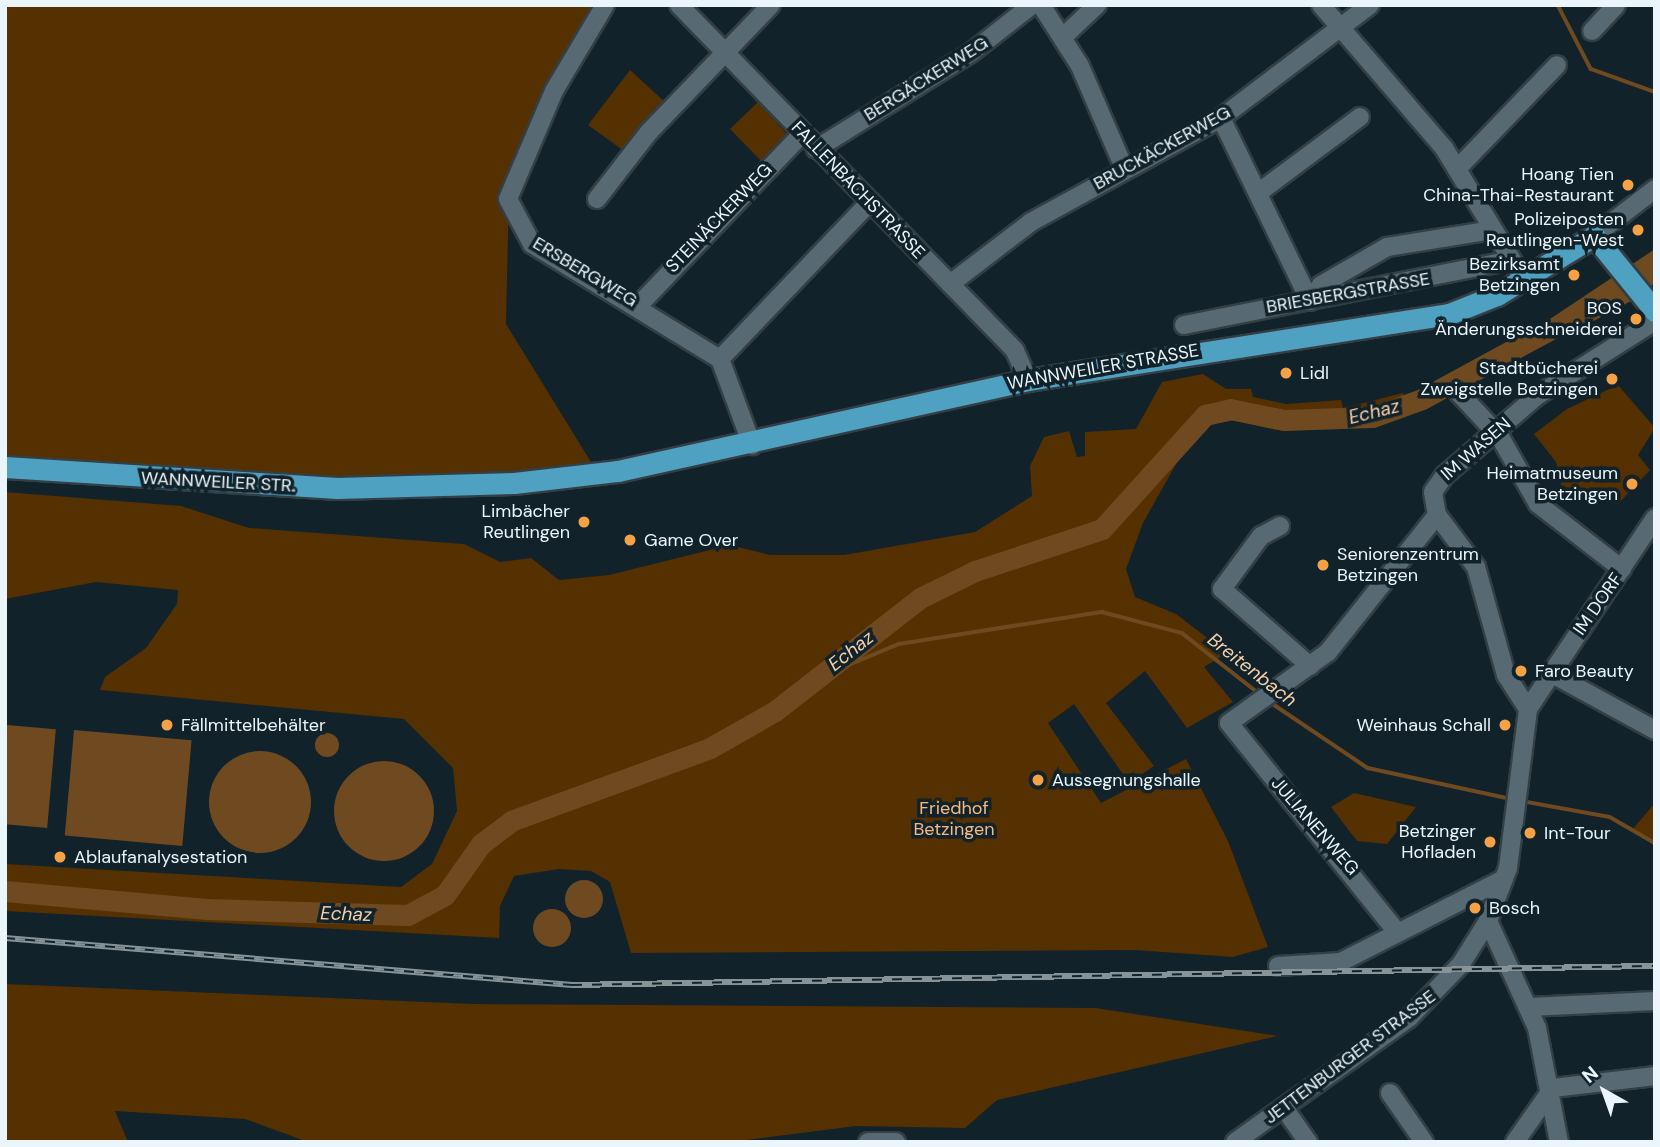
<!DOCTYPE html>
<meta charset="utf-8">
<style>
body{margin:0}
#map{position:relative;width:1660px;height:1147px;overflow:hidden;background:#11222a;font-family:"DM Sans",sans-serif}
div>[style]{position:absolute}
.green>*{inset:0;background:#553000}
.water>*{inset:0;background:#6f4920;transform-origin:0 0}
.round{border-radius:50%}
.stream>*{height:3.5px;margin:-1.75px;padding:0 1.75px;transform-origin:1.75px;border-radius:1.75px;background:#6f4920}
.river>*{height:21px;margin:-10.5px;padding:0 10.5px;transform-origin:10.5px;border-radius:10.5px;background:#6f4920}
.roads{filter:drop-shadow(2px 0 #333f45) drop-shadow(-2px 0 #333f45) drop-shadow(0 2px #333f45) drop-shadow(0 -2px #333f45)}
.minor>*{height:18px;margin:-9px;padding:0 9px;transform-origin:9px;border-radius:9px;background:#576a73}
.major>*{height:21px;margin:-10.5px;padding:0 10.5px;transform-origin:10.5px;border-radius:10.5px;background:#4fa1c1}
.rail>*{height:6px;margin-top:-3px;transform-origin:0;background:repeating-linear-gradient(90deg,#11222a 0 10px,#86949a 0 20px);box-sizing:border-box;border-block:2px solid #86949a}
.dots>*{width:19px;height:19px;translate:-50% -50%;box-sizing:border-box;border:4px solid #11222a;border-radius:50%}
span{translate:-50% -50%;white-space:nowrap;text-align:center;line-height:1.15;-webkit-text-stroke:7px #11222a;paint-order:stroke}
.street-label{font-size:18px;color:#eaf6fb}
.poi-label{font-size:18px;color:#eaf6fb}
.right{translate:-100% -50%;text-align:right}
.left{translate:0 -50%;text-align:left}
.park-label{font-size:18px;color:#f2bb85}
.water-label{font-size:19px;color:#f5d0ac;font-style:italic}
.frame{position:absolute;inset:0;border:7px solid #eaf6fb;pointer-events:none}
.north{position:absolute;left:1569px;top:1056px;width:70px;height:70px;-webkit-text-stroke:5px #11222a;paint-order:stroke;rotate:320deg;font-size:19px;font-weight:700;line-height:28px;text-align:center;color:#eaf6fb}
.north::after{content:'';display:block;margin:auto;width:24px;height:32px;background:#eaf6fb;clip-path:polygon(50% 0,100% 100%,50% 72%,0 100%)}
</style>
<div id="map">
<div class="green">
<div style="clip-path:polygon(5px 5px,605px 5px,509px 192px,506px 324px,599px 475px,440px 488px,5px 463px)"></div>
<div style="clip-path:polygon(630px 70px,666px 103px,624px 151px,588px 125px)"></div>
<div style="clip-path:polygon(758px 102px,786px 133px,765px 165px,730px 129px)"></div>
<div style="clip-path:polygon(1203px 374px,1226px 389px,1251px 389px,1253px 397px,1286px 404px,1341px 400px,1343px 408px,1403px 393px,1408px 402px,1376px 413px,1311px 416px,1276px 430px,1236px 420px,1212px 424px,1185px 448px,1143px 523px,1126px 569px,1135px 597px,1176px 614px,1227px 653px,1204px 667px,1233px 702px,1187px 728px,1145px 671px,1106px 703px,1154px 766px,1129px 783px,1074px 704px,1048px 723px,1101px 803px,1186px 759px,1228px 841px,1268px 947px,1233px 957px,1135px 950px,631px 953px,610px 882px,591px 871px,559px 869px,514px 876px,500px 906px,499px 938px,5px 911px,5px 864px,401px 887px,432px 864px,457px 811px,453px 768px,404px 719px,100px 690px,105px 677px,146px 648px,177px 604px,178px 590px,96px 582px,5px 599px,5px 492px,181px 506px,249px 528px,464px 544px,500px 562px,531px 558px,559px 580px,609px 575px,730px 545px,770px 555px,844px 555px,975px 532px,1032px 496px,1030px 466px,1044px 437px,1069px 431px,1077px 457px,1085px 456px,1085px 432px,1136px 429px,1162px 382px)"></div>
<div style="clip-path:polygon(1618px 385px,1655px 428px,1638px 455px,1650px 470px,1618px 504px,1564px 497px,1556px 462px,1534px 434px,1567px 409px)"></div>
<div style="clip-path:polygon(1354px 793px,1416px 807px,1387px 844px,1357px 841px,1331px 807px)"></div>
<div style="clip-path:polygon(1655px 803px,1655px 843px,1632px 830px)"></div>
<div style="clip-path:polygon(5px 984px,473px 1004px,1096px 1008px,1278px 1036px,997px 1100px,965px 1128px,856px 1126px,730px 1142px,308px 1142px,245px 1119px,115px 1111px,128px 1142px,5px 1142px)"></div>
</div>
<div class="water">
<div style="clip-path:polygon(1655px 249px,1655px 283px,1631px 301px,1573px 332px,1529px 342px,1538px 327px)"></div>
<div style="left:7px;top:725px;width:49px;height:99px;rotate:5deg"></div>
<div style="left:74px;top:730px;width:118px;height:106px;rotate:5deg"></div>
<div class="round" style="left:315px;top:733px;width:24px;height:24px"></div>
<div class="round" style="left:209px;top:751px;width:102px;height:102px"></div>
<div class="round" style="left:334px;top:761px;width:100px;height:100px"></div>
<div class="round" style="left:565px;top:880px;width:38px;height:38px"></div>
<div class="round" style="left:533px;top:909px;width:38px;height:38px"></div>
</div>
<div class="stream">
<div style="left:1558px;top:5px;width:72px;rotate:62.7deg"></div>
<div style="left:1591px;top:69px;width:68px;rotate:19.8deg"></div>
<div style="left:822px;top:676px;width:83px;rotate:-22.6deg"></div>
<div style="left:899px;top:644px;width:206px;rotate:-9deg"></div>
<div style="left:1102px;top:612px;width:83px;rotate:14.7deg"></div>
<div style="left:1182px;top:633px;width:100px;rotate:38.1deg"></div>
<div style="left:1270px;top:702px;width:118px;rotate:34deg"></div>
<div style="left:1368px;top:768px;width:146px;rotate:12.2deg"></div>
<div style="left:1522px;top:801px;width:89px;rotate:10.3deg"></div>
<div style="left:1610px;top:817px;width:52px;rotate:30deg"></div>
</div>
<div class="river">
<div style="left:5px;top:891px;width:203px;rotate:5.1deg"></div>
<div style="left:207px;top:909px;width:201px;rotate:1.7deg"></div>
<div style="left:408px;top:915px;width:42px;rotate:-28.4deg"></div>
<div style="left:445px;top:895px;width:62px;rotate:-54.8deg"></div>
<div style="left:481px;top:844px;width:38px;rotate:-37deg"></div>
<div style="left:511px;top:821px;width:212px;rotate:-20.1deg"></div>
<div style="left:710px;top:748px;width:75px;rotate:-29.6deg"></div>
<div style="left:775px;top:711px;width:184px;rotate:-37.9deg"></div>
<div style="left:920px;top:598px;width:61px;rotate:-26.1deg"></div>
<div style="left:975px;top:571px;width:134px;rotate:-18.3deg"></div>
<div style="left:1102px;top:529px;width:154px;rotate:-47.9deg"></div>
<div style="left:1205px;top:415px;width:26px;rotate:-13deg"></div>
<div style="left:1230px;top:409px;width:55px;rotate:11.5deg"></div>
<div style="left:1284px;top:420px;width:88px;rotate:-2deg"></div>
<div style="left:1372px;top:417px;width:53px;rotate:-19.8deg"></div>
<div style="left:1422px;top:399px;width:149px;rotate:-28.5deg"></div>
</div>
<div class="roads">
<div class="minor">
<div style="left:605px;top:5px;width:100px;rotate:120.7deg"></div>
<div style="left:554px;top:91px;width:117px;rotate:113.1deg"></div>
<div style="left:508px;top:199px;width:51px;rotate:61.9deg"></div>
<div style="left:532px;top:244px;width:220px;rotate:31.5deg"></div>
<div style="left:720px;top:359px;width:92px;rotate:69.6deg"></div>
<div style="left:679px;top:5px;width:482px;rotate:45.8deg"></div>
<div style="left:1015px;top:351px;width:32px;rotate:66deg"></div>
<div style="left:1041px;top:5px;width:72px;rotate:57.4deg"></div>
<div style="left:1080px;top:66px;width:113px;rotate:66.6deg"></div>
<div style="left:1321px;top:5px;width:189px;rotate:49.3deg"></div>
<div style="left:1444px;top:148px;width:154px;rotate:58.8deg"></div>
<div style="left:1592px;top:31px;width:35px;rotate:-47deg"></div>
<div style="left:1063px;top:37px;width:47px;rotate:-43.3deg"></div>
<div style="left:1221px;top:118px;width:203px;rotate:64.1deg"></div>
<div style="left:816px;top:149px;width:184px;rotate:-31.9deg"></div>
<div style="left:972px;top:52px;width:76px;rotate:-38.1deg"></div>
<div style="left:1457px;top:169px;width:144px;rotate:-46.1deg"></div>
<div style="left:1258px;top:193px;width:127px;rotate:-36.7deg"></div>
<div style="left:597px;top:199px;width:85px;rotate:-52.2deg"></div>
<div style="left:649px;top:132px;width:176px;rotate:-46.2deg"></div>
<div style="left:1594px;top:236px;width:77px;rotate:-37.6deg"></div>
<div style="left:950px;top:284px;width:102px;rotate:-37.4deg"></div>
<div style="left:1031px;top:222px;width:217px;rotate:-28.7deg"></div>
<div style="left:1221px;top:118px;width:187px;rotate:-37.2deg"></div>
<div style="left:1310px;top:301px;width:19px;rotate:-55deg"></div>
<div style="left:1321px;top:285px;width:76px;rotate:-29.9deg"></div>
<div style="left:1387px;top:247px;width:106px;rotate:-9.2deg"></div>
<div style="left:639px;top:305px;width:236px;rotate:-46.4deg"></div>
<div style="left:1184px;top:325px;width:333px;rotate:-11.2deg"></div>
<div style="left:720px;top:359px;width:216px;rotate:-46.3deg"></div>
<div style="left:1457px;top:391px;width:63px;rotate:46.9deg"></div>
<div style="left:1500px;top:437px;width:77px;rotate:60.4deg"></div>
<div style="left:1538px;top:504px;width:106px;rotate:37.7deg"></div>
<div style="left:1280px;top:526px;width:21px;rotate:152deg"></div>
<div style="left:1261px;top:536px;width:66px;rotate:126.3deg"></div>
<div style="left:1222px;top:589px;width:117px;rotate:41.2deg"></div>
<div style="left:1549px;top:672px;width:121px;rotate:28.7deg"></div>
<div style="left:1528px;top:709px;width:40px;rotate:-122.9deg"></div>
<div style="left:1506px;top:675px;width:112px;rotate:-105.5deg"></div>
<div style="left:1476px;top:567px;width:65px;rotate:-126.9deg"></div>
<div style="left:1437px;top:515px;width:23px;rotate:-100deg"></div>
<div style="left:1433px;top:492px;width:19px;rotate:-55deg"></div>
<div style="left:1444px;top:476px;width:124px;rotate:-40.8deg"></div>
<div style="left:1538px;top:395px;width:138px;rotate:-32.3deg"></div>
<div style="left:1488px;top:921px;width:118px;rotate:65.4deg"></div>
<div style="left:1537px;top:1028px;width:116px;rotate:79.1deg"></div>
<div style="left:1397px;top:932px;width:268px;rotate:-128.8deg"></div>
<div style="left:1229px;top:723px;width:122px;rotate:-35.6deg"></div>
<div style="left:1328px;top:652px;width:175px;rotate:-51.5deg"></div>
<div style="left:1278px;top:966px;width:63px;rotate:-3.6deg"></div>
<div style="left:1341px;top:962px;width:183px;rotate:-27deg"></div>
<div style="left:1529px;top:1007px;width:126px;rotate:-2.7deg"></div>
<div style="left:1390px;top:1093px;width:60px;rotate:55.2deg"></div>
<div style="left:1284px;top:1108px;width:42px;rotate:54.8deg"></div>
<div style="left:868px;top:1142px;width:28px"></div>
<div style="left:1235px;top:1142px;width:214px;rotate:-35.5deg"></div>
<div style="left:1409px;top:1018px;width:75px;rotate:-46.1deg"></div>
<div style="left:1461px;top:964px;width:51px;rotate:-57.9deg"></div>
<div style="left:1488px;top:921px;width:57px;rotate:-69.3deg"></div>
<div style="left:1508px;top:868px;width:160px;rotate:-82.8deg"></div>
<div style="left:1528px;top:709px;width:229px;rotate:-56.4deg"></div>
<div style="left:1515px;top:1142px;width:66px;rotate:-54.9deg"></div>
<div style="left:1553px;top:1088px;width:103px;rotate:-6.7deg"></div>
</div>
<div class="major">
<div style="left:5px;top:467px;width:333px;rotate:3.6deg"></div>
<div style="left:337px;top:488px;width:177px;rotate:-1.6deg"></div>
<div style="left:514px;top:483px;width:105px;rotate:-6.6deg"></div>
<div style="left:618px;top:471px;width:420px;rotate:-12.5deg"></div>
<div style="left:1028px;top:380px;width:426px;rotate:-8.9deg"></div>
<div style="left:1449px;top:314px;width:52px;rotate:-21.6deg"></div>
<div style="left:1497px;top:295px;width:114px;rotate:-31.3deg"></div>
<div style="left:1594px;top:236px;width:97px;rotate:50.9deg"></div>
</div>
</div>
<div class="rail">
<div style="left:5px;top:938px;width:569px;rotate:4.74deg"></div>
<div style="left:572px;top:985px;width:1083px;rotate:-1.01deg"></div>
</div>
<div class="dots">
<div style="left:1628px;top:185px;background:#f5a246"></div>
<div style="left:1638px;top:230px;background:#f5a246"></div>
<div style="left:1574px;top:275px;background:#f5a246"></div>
<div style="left:1636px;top:319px;background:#f5a246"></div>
<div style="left:1286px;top:373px;background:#f5a246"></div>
<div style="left:1612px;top:379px;background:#f5a246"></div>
<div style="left:1632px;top:484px;background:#f5a246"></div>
<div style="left:584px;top:522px;background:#f5a246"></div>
<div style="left:630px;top:540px;background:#f5a246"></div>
<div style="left:1323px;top:565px;background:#f5a246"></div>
<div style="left:1521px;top:671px;background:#f5a246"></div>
<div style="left:167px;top:725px;background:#f5a246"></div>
<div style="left:1505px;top:725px;background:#f5a246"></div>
<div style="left:1038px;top:780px;background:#f5a246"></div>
<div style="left:1530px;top:833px;background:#f5a246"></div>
<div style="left:1490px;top:842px;background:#f5a246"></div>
<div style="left:60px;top:857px;background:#f5a246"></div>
<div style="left:1475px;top:908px;background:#f5a246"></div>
</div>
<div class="street-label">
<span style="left:926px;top:79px;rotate:-32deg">BERGÄCKERWEG</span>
<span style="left:1162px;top:148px;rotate:-29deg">BRUCKÄCKERWEG</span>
<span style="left:858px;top:190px;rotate:46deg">FALLENBACHSTRASSE</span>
<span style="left:719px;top:218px;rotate:-46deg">STEINÄCKERWEG</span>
<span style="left:585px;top:272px;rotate:31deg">ERSBERGWEG</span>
<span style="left:1348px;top:293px;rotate:-10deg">BRIESBERGSTRASSE</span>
<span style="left:1103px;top:367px;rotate:-10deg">WANNWEILER STRASSE</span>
<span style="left:1476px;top:449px;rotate:-41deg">IM WASEN</span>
<span style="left:218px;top:482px;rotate:3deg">WANNWEILER STR.</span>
<span style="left:1598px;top:604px;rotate:-55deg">IM DORF</span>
<span style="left:1315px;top:826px;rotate:49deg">JULIANENWEG</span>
<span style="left:1350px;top:1057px;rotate:-37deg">JETTENBURGER STRASSE</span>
</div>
<div class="poi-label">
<span class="right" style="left:1614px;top:185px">Hoang Tien<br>China-Thai-Restaurant</span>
<span class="right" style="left:1624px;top:230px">Polizeiposten<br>Reutlingen-West</span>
<span class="right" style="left:1560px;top:275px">Bezirksamt<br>Betzingen</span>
<span class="right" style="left:1622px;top:319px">BOS<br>Änderungsschneiderei</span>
<span class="right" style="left:1598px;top:379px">Stadtbücherei<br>Zweigstelle Betzingen</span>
<span class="left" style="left:1300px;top:373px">Lidl</span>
<span class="right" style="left:1618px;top:484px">Heimatmuseum<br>Betzingen</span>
<span class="right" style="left:570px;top:522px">Limbächer<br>Reutlingen</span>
<span class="left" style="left:644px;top:540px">Game Over</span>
<span class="left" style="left:1337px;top:565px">Seniorenzentrum<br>Betzingen</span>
<span class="left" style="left:1535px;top:671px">Faro Beauty</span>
<span class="left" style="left:181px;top:725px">Fällmittelbehälter</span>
<span class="right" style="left:1491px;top:725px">Weinhaus Schall</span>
<span class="left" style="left:1052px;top:780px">Aussegnungshalle</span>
<span class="right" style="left:1476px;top:842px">Betzinger<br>Hofladen</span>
<span class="left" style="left:1544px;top:833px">Int-Tour</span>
<span class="left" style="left:74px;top:857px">Ablaufanalysestation</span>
<span class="left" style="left:1489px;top:908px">Bosch</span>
</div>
<div class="park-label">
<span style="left:954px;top:819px">Friedhof<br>Betzingen</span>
</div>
<div class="water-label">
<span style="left:1374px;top:412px;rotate:-14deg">Echaz</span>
<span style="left:851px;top:651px;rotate:-38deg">Echaz</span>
<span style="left:1252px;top:670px;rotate:38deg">Breitenbach</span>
<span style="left:346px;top:914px;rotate:2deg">Echaz</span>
</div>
<div class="frame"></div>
<div class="north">N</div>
</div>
